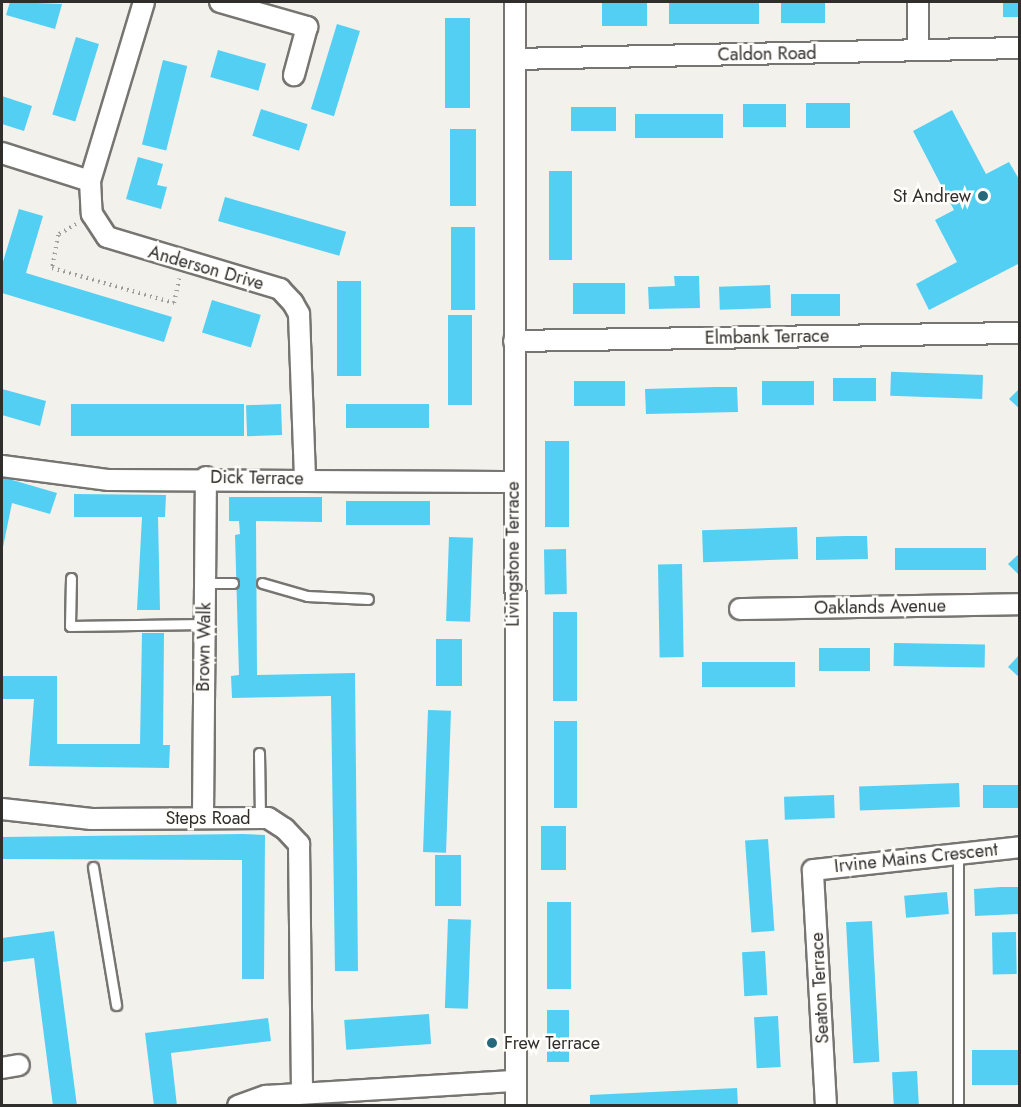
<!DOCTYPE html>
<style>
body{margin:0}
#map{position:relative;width:1021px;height:1107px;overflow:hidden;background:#f2f1ec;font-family:Jost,sans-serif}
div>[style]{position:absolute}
.building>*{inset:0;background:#52cff3;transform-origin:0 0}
.path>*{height:4px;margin-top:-2px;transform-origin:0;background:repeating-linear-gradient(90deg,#9e9d9a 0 1.5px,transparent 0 6px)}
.roads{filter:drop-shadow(2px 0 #767571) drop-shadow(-2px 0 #767571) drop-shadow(0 2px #767571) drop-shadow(0 -2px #767571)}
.service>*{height:9px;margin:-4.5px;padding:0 4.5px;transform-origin:4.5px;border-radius:4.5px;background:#fff}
.minor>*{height:20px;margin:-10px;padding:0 10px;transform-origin:10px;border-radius:10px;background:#fff}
.dots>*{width:16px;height:16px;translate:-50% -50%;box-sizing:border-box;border:3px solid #fffefb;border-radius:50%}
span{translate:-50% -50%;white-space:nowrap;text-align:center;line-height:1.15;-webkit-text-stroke:5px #fffefb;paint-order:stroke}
.street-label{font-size:18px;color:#2f2e2d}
.poi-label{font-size:18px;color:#2f2e2d}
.right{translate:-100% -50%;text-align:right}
.left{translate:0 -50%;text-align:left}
.frame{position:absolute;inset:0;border:3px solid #2f2e2d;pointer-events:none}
</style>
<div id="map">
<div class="building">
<div style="clip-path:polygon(10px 2px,62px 4px,55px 29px,6px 15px)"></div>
<div style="left:602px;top:2px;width:45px;height:24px"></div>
<div style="left:669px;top:2px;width:90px;height:22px"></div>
<div style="left:781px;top:2px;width:44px;height:21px"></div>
<div style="left:1003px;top:2px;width:17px;height:15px"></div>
<div style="left:445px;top:18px;width:25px;height:90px"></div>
<div style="left:337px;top:24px;width:24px;height:89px;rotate:17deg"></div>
<div style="left:76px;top:37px;width:24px;height:81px;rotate:17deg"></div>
<div style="left:218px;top:50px;width:50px;height:28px;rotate:16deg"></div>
<div style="left:163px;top:60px;width:25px;height:87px;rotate:14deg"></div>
<div style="clip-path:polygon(2px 96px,32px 106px,24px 131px,2px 124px)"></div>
<div style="left:806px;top:103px;width:44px;height:25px"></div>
<div style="left:743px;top:104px;width:43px;height:23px"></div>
<div style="left:571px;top:107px;width:45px;height:24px"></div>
<div style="left:261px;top:109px;width:49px;height:28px;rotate:18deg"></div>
<div style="clip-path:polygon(952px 110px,986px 174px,1009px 162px,1020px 181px,1020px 263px,929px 310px,916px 284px,957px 262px,935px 220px,954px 210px,913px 131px)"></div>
<div style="left:723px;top:114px;width:24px;height:88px;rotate:90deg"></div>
<div style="left:450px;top:129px;width:26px;height:77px"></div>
<div style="clip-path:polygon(138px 157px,163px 164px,157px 185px,167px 187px,161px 209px,126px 199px)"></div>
<div style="left:549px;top:171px;width:23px;height:89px"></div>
<div style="left:225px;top:197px;width:126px;height:25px;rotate:16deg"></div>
<div style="clip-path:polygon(19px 209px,43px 216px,26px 273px,172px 317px,164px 342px,2px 293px,2px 265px)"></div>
<div style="left:451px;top:227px;width:24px;height:83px"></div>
<div style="clip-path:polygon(674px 276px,699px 276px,700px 308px,649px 309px,648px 287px,675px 286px)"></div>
<div style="left:337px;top:281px;width:24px;height:95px"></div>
<div style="left:625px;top:283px;width:31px;height:52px;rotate:90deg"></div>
<div style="left:770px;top:285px;width:23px;height:51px;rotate:88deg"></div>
<div style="left:791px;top:294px;width:49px;height:22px"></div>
<div style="left:212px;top:300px;width:51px;height:34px;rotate:17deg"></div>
<div style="left:448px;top:315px;width:24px;height:90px"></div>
<div style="left:983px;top:375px;width:24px;height:92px;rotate:92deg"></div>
<div style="left:876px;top:378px;width:23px;height:43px;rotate:90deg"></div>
<div style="left:574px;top:381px;width:51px;height:25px"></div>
<div style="left:762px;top:381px;width:52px;height:24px"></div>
<div style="clip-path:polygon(716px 387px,737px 387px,738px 412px,646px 414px,645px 389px)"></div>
<div style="clip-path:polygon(1020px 388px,1020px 409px,1009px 399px)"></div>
<div style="clip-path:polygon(2px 389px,46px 401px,40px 426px,2px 415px)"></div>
<div style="left:71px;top:404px;width:173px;height:32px"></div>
<div style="left:281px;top:404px;width:31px;height:35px;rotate:88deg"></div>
<div style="left:346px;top:404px;width:83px;height:24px"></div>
<div style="left:545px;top:441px;width:24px;height:86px"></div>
<div style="clip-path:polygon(2px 477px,57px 493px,50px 514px,12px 503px,2px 552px)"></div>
<div style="clip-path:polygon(74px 494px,166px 495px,165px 517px,158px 517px,160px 610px,137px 610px,142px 517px,74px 517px)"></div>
<div style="clip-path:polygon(229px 497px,322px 497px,322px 522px,256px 521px,257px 675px,355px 673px,358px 971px,335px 971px,331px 696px,232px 698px,231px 676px,239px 675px,235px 535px,240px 534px,239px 521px,229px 521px)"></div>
<div style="left:346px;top:501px;width:84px;height:24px"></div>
<div style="left:797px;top:527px;width:32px;height:95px;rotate:88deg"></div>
<div style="clip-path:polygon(845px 536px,867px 536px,868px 559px,816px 560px,816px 537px)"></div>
<div style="left:449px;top:537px;width:24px;height:84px;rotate:2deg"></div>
<div style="left:986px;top:548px;width:22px;height:91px;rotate:90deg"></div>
<div style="left:566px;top:549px;width:45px;height:22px;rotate:89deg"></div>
<div style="clip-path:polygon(1020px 553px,1020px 576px,1008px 564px)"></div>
<div style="left:682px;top:564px;width:93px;height:24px;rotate:89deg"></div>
<div style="left:553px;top:612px;width:24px;height:89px"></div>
<div style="clip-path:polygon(142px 633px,164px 633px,163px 745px,170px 745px,169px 768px,29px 766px,34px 699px,2px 699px,2px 676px,57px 676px,57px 744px,140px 744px)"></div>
<div style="left:462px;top:639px;width:47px;height:26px;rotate:90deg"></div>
<div style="left:894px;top:643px;width:91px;height:23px;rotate:1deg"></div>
<div style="left:870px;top:648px;width:23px;height:51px;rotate:90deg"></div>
<div style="clip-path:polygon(1020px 654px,1020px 678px,1008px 667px)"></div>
<div style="left:795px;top:662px;width:25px;height:93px;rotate:90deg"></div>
<div style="left:428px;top:710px;width:23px;height:142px;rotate:2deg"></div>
<div style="left:554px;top:721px;width:23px;height:87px"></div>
<div style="left:959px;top:783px;width:24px;height:100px;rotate:88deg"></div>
<div style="left:1020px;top:785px;width:23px;height:37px;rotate:90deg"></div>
<div style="left:834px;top:795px;width:23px;height:50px;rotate:88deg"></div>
<div style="left:541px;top:826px;width:25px;height:44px"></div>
<div style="clip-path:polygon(243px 834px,265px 835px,264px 979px,242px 979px,242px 860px,2px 859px,2px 837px)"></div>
<div style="left:768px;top:839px;width:92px;height:23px;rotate:86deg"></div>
<div style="left:435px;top:855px;width:26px;height:51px"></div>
<div style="clip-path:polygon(1001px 887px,1020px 887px,1020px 914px,975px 916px,974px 889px)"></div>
<div style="left:947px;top:892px;width:22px;height:43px;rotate:85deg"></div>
<div style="left:547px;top:902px;width:24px;height:87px"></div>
<div style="left:448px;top:919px;width:23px;height:89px;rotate:2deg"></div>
<div style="left:872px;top:921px;width:141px;height:26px;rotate:87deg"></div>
<div style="clip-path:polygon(54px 931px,77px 1106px,53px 1106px,34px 958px,2px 962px,2px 938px)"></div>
<div style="left:1016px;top:932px;width:42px;height:24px;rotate:89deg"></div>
<div style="left:765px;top:951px;width:44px;height:23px;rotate:87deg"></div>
<div style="left:547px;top:1010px;width:22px;height:52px"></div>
<div style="left:429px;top:1014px;width:30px;height:85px;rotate:86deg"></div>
<div style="left:778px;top:1016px;width:51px;height:24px;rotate:87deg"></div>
<div style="clip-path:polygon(268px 1018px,271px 1041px,171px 1053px,177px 1106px,154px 1106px,145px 1033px)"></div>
<div style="left:1020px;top:1050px;width:35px;height:48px;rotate:90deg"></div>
<div style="left:917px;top:1071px;width:35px;height:25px;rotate:87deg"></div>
<div style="clip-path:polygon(737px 1088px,738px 1106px,590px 1106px,590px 1095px)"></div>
</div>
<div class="path">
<div style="left:76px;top:224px;width:21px;rotate:149deg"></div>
<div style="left:58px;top:235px;width:34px;rotate:100deg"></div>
<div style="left:52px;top:268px;width:127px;rotate:16deg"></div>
<div style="left:174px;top:303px;width:25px;rotate:-78deg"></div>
</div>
<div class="roads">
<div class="service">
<div style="left:71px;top:578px;width:48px;rotate:91.2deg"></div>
<div style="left:70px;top:626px;width:134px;rotate:-0.9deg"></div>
<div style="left:205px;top:583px;width:28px"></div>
<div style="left:262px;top:583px;width:47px;rotate:16.1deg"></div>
<div style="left:307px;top:596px;width:61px;rotate:2.8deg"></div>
<div style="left:259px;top:753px;width:65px;rotate:89.1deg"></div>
<div style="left:958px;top:854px;width:252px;rotate:90deg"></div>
<div style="left:93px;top:867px;width:140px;rotate:80.5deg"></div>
</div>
<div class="minor">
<div style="left:144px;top:2px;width:187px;rotate:106.8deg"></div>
<div style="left:90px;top:181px;width:33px;rotate:87deg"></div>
<div style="left:92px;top:214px;width:27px;rotate:57deg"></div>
<div style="left:107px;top:237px;width:181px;rotate:16.7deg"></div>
<div style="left:280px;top:289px;width:19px;rotate:47deg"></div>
<div style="left:293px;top:303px;width:13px;rotate:61deg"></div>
<div style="left:299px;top:314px;width:165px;rotate:87.9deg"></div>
<div style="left:220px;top:2px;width:91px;rotate:16deg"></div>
<div style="left:307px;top:27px;width:50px;rotate:105.2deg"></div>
<div style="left:515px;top:2px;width:1104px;rotate:89.95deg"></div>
<div style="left:918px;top:2px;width:48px;rotate:90deg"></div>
<div style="left:515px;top:59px;width:505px;rotate:-1.25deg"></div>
<div style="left:2px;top:153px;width:92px;rotate:17.7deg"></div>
<div style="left:514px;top:341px;width:506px;rotate:-0.91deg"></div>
<div style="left:2px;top:466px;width:108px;rotate:7.5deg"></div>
<div style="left:109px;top:480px;width:404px;rotate:0.3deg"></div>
<div style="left:740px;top:609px;width:280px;rotate:-1deg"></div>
<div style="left:2px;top:809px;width:90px;rotate:6.4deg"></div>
<div style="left:91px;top:819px;width:177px;rotate:-0.3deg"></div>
<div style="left:268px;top:818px;width:20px;rotate:33deg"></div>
<div style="left:285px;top:829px;width:21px;rotate:47deg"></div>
<div style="left:299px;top:844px;width:249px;rotate:89.3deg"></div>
<div style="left:203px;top:816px;width:339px;rotate:-89.5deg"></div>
<div style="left:2px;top:1068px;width:17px;rotate:-10deg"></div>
<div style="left:238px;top:1106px;width:30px;rotate:-20deg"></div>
<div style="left:266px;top:1096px;width:247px;rotate:-3.5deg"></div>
<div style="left:826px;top:1106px;width:236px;rotate:-93.2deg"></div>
<div style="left:813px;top:870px;width:208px;rotate:-6.3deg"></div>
</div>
</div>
<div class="dots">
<div style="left:983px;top:196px;background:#27697c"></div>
<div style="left:492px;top:1043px;background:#27697c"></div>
</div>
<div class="street-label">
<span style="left:767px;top:54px;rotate:-1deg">Caldon Road</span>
<span style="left:206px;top:268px;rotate:16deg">Anderson Drive</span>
<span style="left:767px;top:337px;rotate:-1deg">Elmbank Terrace</span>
<span style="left:257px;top:478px;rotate:1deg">Dick Terrace</span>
<span style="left:513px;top:554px;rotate:-90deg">Livingstone Terrace</span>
<span style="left:880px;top:607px;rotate:-1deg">Oaklands Avenue</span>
<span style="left:204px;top:647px;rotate:-89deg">Brown Walk</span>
<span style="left:208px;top:818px">Steps Road</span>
<span style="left:916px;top:858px;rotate:-6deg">Irvine Mains Crescent</span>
<span style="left:820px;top:988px;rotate:-93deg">Seaton Terrace</span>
</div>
<div class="poi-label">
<span class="right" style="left:971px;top:196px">St Andrew</span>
<span class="left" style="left:504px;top:1043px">Frew Terrace</span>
</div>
<div class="frame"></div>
</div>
